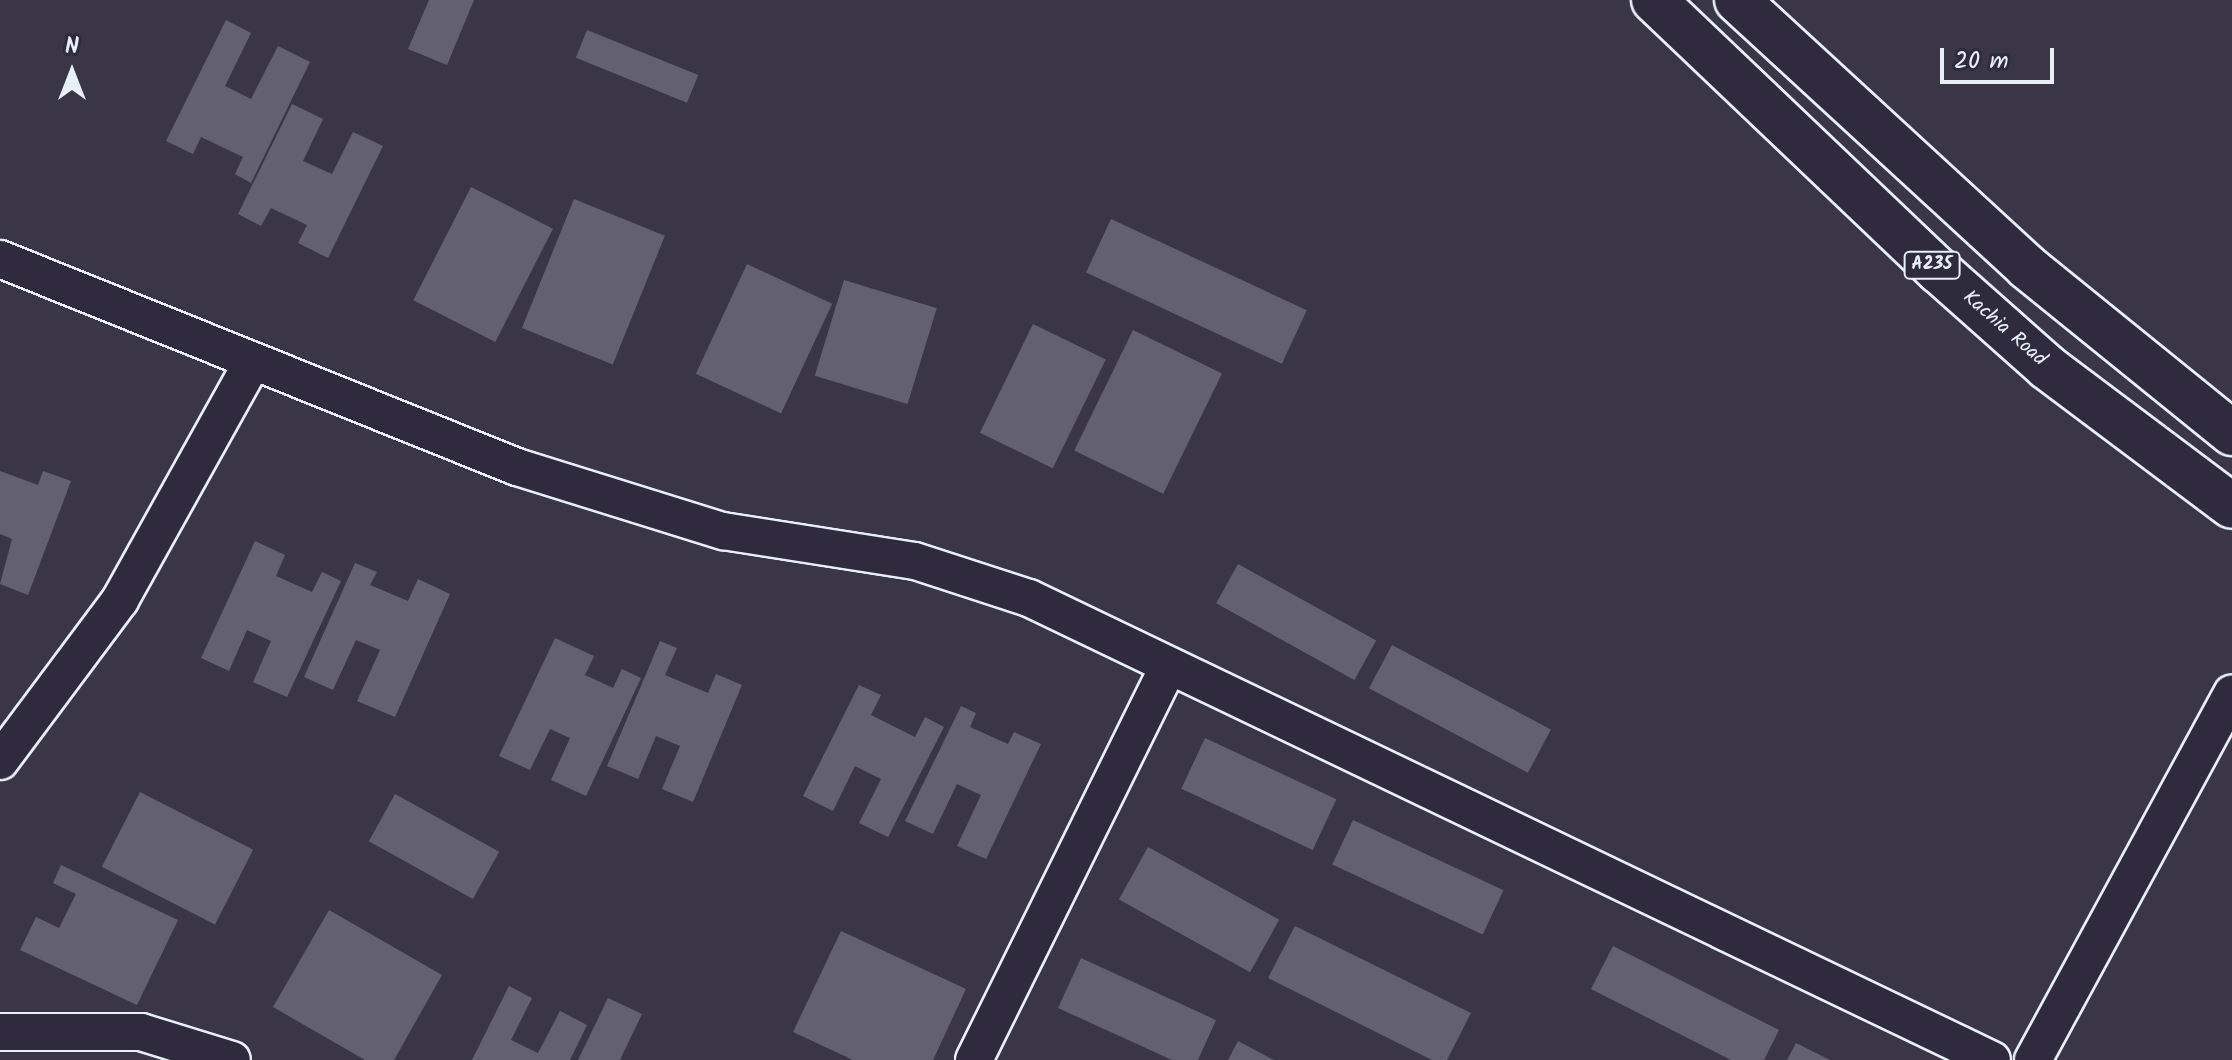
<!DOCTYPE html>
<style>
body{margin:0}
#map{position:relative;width:2232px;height:1060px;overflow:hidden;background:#3a3648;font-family:Kalam,sans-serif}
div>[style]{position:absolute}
.building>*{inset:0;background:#636171;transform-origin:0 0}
.roads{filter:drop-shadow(2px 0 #e8f1f8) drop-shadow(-2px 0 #e8f1f8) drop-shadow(0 2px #e8f1f8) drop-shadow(0 -2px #e8f1f8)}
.minor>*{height:36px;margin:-18px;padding:0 18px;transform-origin:18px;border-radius:18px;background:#2f2a3d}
.trunk>*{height:44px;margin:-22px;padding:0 22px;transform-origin:22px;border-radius:22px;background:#2f2a3d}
span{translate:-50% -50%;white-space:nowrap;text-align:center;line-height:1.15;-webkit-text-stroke:8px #2f2a3d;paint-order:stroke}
.shield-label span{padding:2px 6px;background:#2f2a3d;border:2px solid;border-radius:6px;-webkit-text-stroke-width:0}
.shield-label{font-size:18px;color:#e8f1f8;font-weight:700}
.street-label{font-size:20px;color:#e8f1f8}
.north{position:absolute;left:32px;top:32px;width:80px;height:80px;-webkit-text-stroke:6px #2f2a3d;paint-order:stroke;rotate:0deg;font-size:22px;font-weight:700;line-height:32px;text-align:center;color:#e8f1f8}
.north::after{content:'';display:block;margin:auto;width:28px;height:36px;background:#e8f1f8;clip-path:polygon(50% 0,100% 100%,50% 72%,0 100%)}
.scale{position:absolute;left:1940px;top:48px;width:114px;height:36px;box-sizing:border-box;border:4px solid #e8f1f8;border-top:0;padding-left:10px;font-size:24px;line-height:28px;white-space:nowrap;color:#e8f1f8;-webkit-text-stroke:6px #2f2a3d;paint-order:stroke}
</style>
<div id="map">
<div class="building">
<div style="clip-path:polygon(429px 0,474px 0,447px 65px,408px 49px)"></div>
<div style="clip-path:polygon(226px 20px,251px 33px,225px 86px,251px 99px,278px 46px,310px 62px,251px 183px,235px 174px,243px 157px,201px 137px,193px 154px,166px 141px)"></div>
<div style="left:587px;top:30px;width:120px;height:30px;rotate:22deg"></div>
<div style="clip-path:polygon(292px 104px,323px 119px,303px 161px,332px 174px,353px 132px,383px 146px,328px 258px,298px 243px,307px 225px,271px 208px,261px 226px,238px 214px)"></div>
<div style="left:471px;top:187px;width:92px;height:127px;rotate:27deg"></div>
<div style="left:574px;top:199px;width:98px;height:139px;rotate:22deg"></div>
<div style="left:1111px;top:219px;width:216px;height:59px;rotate:25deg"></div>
<div style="left:747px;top:264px;width:94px;height:121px;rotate:25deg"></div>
<div style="left:844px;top:280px;width:97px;height:100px;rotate:17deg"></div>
<div style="left:1033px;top:324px;width:81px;height:121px;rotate:26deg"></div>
<div style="left:1133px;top:330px;width:99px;height:134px;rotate:26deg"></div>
<div style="clip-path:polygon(0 471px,38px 485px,43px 471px,71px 481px,28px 595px,0 584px,12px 539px,0 534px)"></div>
<div style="clip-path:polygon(255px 541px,285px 555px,276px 576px,312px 592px,322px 572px,341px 581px,287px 697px,253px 682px,271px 641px,247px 630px,229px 671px,201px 658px)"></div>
<div style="clip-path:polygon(355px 563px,377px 572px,370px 585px,408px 601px,418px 579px,450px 594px,395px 717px,357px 701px,380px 650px,356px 640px,333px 690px,304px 677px)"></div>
<div style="left:1238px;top:564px;width:158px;height:45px;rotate:29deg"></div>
<div style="clip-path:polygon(555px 638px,594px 656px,585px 675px,613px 688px,622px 669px,641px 678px,586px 796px,551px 780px,570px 738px,550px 729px,530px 770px,499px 756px)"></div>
<div style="clip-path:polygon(660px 641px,677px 648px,665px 675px,708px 693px,716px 674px,742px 685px,693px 802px,662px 789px,680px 746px,656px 736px,638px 779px,607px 766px)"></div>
<div style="left:1392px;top:645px;width:180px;height:49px;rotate:28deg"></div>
<div style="clip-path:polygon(859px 685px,881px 695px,871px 715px,915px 737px,925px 717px,944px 727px,888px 837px,859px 823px,881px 779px,855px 766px,833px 811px,803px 796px)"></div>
<div style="clip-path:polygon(961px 706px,976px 713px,970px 727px,1008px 744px,1014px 732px,1041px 744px,986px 859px,957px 846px,981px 795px,957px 784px,933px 834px,905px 821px)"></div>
<div style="left:1205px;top:738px;width:145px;height:56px;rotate:25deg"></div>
<div style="left:140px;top:792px;width:127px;height:84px;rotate:27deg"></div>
<div style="left:395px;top:794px;width:119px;height:54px;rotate:29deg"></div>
<div style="left:1353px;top:820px;width:166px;height:49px;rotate:25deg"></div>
<div style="left:1148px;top:847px;width:150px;height:60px;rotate:29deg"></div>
<div style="clip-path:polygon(61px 865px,178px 920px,137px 1005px,20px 950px,36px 917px,59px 928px,76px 894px,53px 883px)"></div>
<div style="clip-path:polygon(329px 910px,442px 975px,394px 1060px,365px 1060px,273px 1007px)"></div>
<div style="clip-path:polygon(1295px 926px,1471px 1013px,1447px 1060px,1432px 1060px,1268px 978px)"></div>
<div style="clip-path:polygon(841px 931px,966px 989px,933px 1060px,853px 1060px,793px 1032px)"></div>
<div style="clip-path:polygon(1613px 946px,1779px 1030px,1764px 1060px,1731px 1060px,1591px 989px)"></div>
<div style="clip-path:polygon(1081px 958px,1216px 1020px,1198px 1060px,1172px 1060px,1058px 1008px)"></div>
<div style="clip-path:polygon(509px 986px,532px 998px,511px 1040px,538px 1053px,560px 1011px,587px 1025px,570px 1060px,472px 1060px)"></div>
<div style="clip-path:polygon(608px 998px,642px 1014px,620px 1060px,578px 1060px)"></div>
<div style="clip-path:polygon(1238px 1041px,1274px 1060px,1228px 1060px)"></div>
<div style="clip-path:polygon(1796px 1043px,1830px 1060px,1787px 1060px)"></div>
</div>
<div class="roads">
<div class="minor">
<div style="left:0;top:259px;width:557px;rotate:21.92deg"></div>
<div style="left:517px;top:467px;width:216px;rotate:17.3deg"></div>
<div style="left:723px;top:531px;width:194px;rotate:8.9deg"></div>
<div style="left:915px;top:561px;width:120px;rotate:18deg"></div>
<div style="left:1029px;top:598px;width:1068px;rotate:25.63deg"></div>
<div style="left:0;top:761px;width:201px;rotate:-53.3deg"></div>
<div style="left:120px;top:600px;width:271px;rotate:-60.9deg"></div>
<div style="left:0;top:1032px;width:141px"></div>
<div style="left:141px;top:1032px;width:95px;rotate:17.1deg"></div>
<div style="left:974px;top:1060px;width:437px;rotate:-63.7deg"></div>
<div style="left:2033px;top:1060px;width:417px;rotate:-61.5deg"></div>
</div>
<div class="trunk">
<div style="left:1654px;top:0;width:393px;rotate:43.6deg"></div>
<div style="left:1939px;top:271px;width:144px;rotate:41.6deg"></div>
<div style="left:2047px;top:367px;width:231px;rotate:36.9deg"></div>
<div style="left:1737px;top:0;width:394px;rotate:42.6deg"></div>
<div style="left:2027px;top:267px;width:264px;rotate:39deg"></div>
</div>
</div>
<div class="shield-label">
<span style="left:1932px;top:265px">A235</span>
</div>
<div class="street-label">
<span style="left:2004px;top:329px;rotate:41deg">Kachia Road</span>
</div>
<div class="north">N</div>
<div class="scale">20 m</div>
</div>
